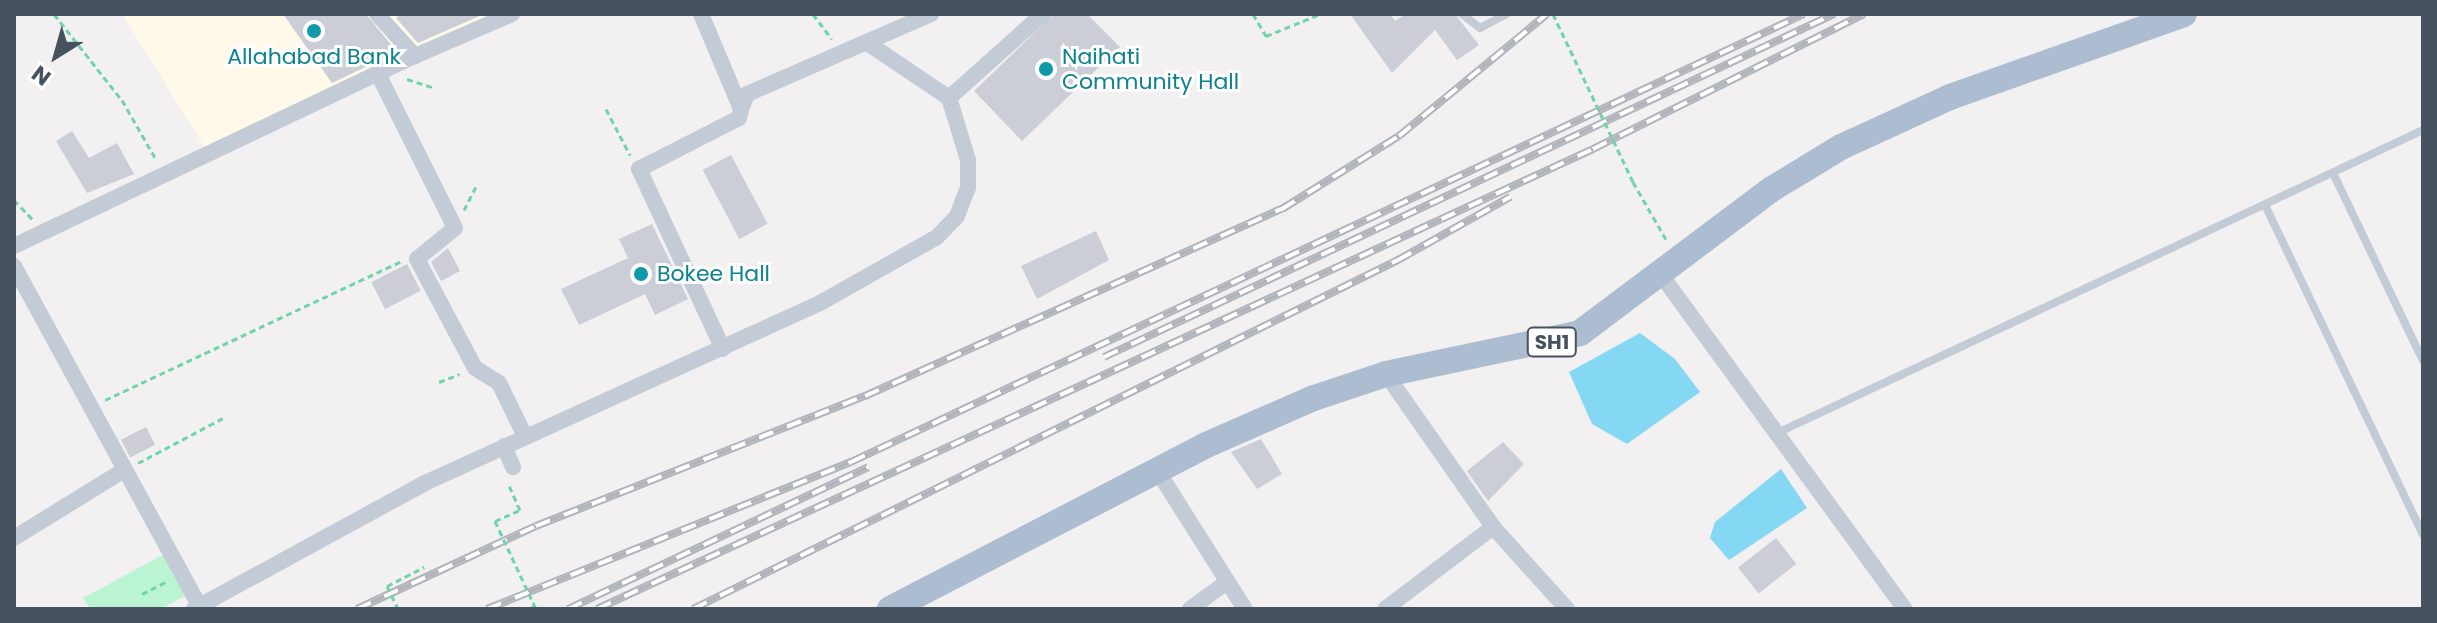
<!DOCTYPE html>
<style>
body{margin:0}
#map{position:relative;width:2437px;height:623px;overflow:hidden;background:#f2f0f0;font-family:Poppins,sans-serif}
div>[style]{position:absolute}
.commercial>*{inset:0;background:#fef9e8}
.green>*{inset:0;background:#bbf4d3}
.water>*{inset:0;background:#84d8f4}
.building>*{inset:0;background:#cbced6;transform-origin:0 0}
.path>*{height:3px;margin-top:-1.5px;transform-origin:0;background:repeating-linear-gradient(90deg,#6fd5a8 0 6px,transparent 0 10px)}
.lane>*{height:8px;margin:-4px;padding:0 4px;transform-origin:4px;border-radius:4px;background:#c2cbd6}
.street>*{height:16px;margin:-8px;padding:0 8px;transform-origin:8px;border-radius:8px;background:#c2cbd6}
.primary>*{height:26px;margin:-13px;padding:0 13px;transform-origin:13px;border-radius:13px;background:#adbdd1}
.rail>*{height:8px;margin-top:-4px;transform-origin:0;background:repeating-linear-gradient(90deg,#fff 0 15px,#b1b4bb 0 30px);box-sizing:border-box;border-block:2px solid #b1b4bb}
.path-bridge>*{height:3px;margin-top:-1.5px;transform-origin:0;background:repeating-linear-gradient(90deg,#6fd5a8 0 6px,transparent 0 10px)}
.dots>*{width:22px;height:22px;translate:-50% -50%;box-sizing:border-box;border:4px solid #fff;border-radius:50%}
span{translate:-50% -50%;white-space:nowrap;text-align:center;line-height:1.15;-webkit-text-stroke:6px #fff;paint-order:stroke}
.shield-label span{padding:2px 6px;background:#fff;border:2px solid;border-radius:6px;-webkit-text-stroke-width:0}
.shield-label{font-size:20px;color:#46525f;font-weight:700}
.culture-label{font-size:22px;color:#0d838f}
.left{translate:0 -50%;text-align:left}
.frame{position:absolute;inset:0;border:16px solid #46525f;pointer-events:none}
.north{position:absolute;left:16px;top:16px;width:80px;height:80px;-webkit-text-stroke:6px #fff;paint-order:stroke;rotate:217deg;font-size:22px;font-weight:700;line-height:32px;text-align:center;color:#46525f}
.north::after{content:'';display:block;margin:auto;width:28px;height:36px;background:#46525f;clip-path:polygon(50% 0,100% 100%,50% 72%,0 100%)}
</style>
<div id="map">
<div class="commercial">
<div style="clip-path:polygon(122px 14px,507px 14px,208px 153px)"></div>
</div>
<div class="green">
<div style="clip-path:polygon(168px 552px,190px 593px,161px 609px,90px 609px,83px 598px)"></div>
</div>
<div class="water">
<div style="clip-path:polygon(1640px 333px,1675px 359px,1700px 392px,1627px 444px,1592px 424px,1569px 372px)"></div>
<div style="clip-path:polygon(1781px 469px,1807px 508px,1729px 560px,1710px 538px,1715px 522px)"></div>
</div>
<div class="building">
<div style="clip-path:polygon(283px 14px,366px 14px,397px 52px,332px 83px)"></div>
<div style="clip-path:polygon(401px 14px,484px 14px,418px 43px,396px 18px)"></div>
<div style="clip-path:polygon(1054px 14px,1087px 14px,1120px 47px,1022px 141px,974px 91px)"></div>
<div style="clip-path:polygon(1350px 14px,1390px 14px,1395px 21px,1406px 14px,1455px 14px,1479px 45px,1457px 60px,1435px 30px,1392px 73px)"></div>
<div style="clip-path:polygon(72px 131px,89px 158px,117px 143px,134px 174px,87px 193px,56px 141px)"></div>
<div style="left:731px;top:155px;width:78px;height:32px;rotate:62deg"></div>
<div style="clip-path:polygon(652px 224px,688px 299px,655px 315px,645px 294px,579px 325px,561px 289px,628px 258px,619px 239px)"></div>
<div style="clip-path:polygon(1096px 231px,1109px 260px,1037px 299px,1021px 266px)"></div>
<div style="clip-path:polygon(448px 248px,460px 271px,441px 281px,431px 262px)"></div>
<div style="left:407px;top:264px;width:30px;height:40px;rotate:63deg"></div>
<div style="left:146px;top:427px;width:20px;height:28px;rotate:63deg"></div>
<div style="clip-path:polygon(1261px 439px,1282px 474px,1257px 489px,1231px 452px)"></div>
<div style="clip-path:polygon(1503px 442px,1524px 464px,1488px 501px,1467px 471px)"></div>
<div style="left:1776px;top:538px;width:33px;height:48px;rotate:52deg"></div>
</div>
<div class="path">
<div style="left:54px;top:14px;width:110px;rotate:51.7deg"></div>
<div style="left:122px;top:100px;width:70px;rotate:60.2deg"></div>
<div style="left:813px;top:14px;width:31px;rotate:53deg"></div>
<div style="left:1253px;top:14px;width:26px;rotate:59deg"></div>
<div style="left:1266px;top:36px;width:58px;rotate:-22.2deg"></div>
<div style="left:407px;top:79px;width:28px;rotate:18deg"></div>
<div style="left:606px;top:109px;width:52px;rotate:62.4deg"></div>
<div style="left:1633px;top:182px;width:68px;rotate:60deg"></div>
<div style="left:14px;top:200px;width:29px;rotate:46deg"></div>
<div style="left:464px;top:210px;width:30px;rotate:-63deg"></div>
<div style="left:439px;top:382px;width:22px;rotate:-21deg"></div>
<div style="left:105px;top:400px;width:328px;rotate:-25.1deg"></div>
<div style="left:138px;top:463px;width:96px;rotate:-27.9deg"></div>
<div style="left:495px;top:521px;width:27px;rotate:-24deg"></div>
<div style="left:520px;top:510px;width:30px;rotate:-114deg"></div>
<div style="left:387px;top:586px;width:42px;rotate:-27.2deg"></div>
<div style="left:142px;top:594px;width:28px;rotate:-27deg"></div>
<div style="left:528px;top:609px;width:10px;rotate:-24deg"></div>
</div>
<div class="lane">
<div style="left:1462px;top:14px;width:23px;rotate:38deg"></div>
<div style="left:1480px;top:28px;width:30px;rotate:-28deg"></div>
<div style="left:2333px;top:173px;width:208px;rotate:64.4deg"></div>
<div style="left:2265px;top:205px;width:366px;rotate:64.4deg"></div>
<div style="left:1775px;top:434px;width:716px;rotate:-25.13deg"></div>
</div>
<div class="street">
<div style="left:377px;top:14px;width:57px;rotate:47.9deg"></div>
<div style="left:415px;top:56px;width:106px;rotate:-23.4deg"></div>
<div style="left:701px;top:14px;width:103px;rotate:67.2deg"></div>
<div style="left:741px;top:109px;width:16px;rotate:-68deg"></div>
<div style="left:747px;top:94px;width:201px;rotate:-23.5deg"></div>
<div style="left:866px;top:42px;width:100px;rotate:34deg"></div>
<div style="left:378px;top:74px;width:172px;rotate:63.4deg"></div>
<div style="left:455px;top:228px;width:49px;rotate:140.8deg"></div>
<div style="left:417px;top:259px;width:123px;rotate:62deg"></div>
<div style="left:475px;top:368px;width:28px;rotate:32deg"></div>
<div style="left:499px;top:383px;width:59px;rotate:63.9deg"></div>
<div style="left:14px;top:246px;width:444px;rotate:-25.4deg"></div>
<div style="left:14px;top:266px;width:387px;rotate:61.4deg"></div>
<div style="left:1662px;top:276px;width:412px;rotate:53.9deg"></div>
<div style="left:723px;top:349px;width:199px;rotate:-115deg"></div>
<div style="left:639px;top:169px;width:112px;rotate:-27deg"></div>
<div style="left:739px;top:118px;width:9px;rotate:-77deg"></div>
<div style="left:1386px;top:374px;width:187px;rotate:55deg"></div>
<div style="left:1493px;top:527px;width:110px;rotate:47.9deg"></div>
<div style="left:504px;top:446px;width:23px;rotate:67deg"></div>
<div style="left:1157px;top:470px;width:165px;rotate:57.7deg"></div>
<div style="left:14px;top:538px;width:129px;rotate:-31.7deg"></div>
<div style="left:194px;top:609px;width:263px;rotate:-28.6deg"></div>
<div style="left:425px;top:483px;width:434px;rotate:-24.5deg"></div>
<div style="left:820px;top:303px;width:134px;rotate:-29.4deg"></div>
<div style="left:937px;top:237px;width:29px;rotate:-46deg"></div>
<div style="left:957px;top:216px;width:30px;rotate:-69deg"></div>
<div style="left:968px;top:188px;width:28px;rotate:-90deg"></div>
<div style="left:968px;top:160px;width:65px;rotate:-107deg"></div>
<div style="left:949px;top:98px;width:126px;rotate:-41.8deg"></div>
<div style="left:1190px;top:609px;width:46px;rotate:-36.1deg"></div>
<div style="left:1385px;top:609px;width:136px;rotate:-37.2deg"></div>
</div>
<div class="primary">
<div style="left:890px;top:609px;width:354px;rotate:-27.4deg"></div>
<div style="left:1204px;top:446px;width:120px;rotate:-23.6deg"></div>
<div style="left:1314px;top:398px;width:76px;rotate:-18.4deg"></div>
<div style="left:1386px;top:374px;width:198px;rotate:-11.9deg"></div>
<div style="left:1580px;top:333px;width:240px;rotate:-36.9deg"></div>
<div style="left:1772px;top:189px;width:81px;rotate:-31.3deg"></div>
<div style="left:1841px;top:147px;width:120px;rotate:-24.6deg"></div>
<div style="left:1950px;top:97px;width:248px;rotate:-19.5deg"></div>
</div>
<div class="rail">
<div style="left:1104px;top:357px;width:807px;rotate:-25.17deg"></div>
<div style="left:357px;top:609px;width:197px;rotate:-24.9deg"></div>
<div style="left:536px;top:526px;width:354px;rotate:-21.6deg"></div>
<div style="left:865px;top:396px;width:457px;rotate:-24.2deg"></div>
<div style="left:1282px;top:209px;width:138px;rotate:-32deg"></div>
<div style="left:1399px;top:136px;width:192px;rotate:-39.5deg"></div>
<div style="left:487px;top:609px;width:393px;rotate:-22deg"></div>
<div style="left:851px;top:462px;width:1053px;rotate:-25.18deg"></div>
<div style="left:568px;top:609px;width:332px;rotate:-25.3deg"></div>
<div style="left:597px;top:609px;width:1097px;rotate:-24.79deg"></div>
<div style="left:1593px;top:149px;width:303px;rotate:-26.5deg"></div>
<div style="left:693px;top:609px;width:787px;rotate:-26.34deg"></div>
<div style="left:1398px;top:260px;width:129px;rotate:-29.4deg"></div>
</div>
<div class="path-bridge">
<div style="left:1553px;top:14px;width:186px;rotate:64.5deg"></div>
<div style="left:495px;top:521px;width:97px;rotate:65deg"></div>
<div style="left:387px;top:586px;width:25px;rotate:64deg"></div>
</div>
<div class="dots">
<div style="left:314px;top:31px;background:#0f9aa8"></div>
<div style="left:1046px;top:69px;background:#0f9aa8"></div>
<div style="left:641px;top:274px;background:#0f9aa8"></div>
</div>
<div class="shield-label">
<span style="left:1552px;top:342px">SH1</span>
</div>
<div class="culture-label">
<span class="left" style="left:1062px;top:69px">Naihati<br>Community Hall</span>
<span style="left:314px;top:57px">Allahabad Bank</span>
<span class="left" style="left:657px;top:274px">Bokee Hall</span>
</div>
<div class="frame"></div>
<div class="north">N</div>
</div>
